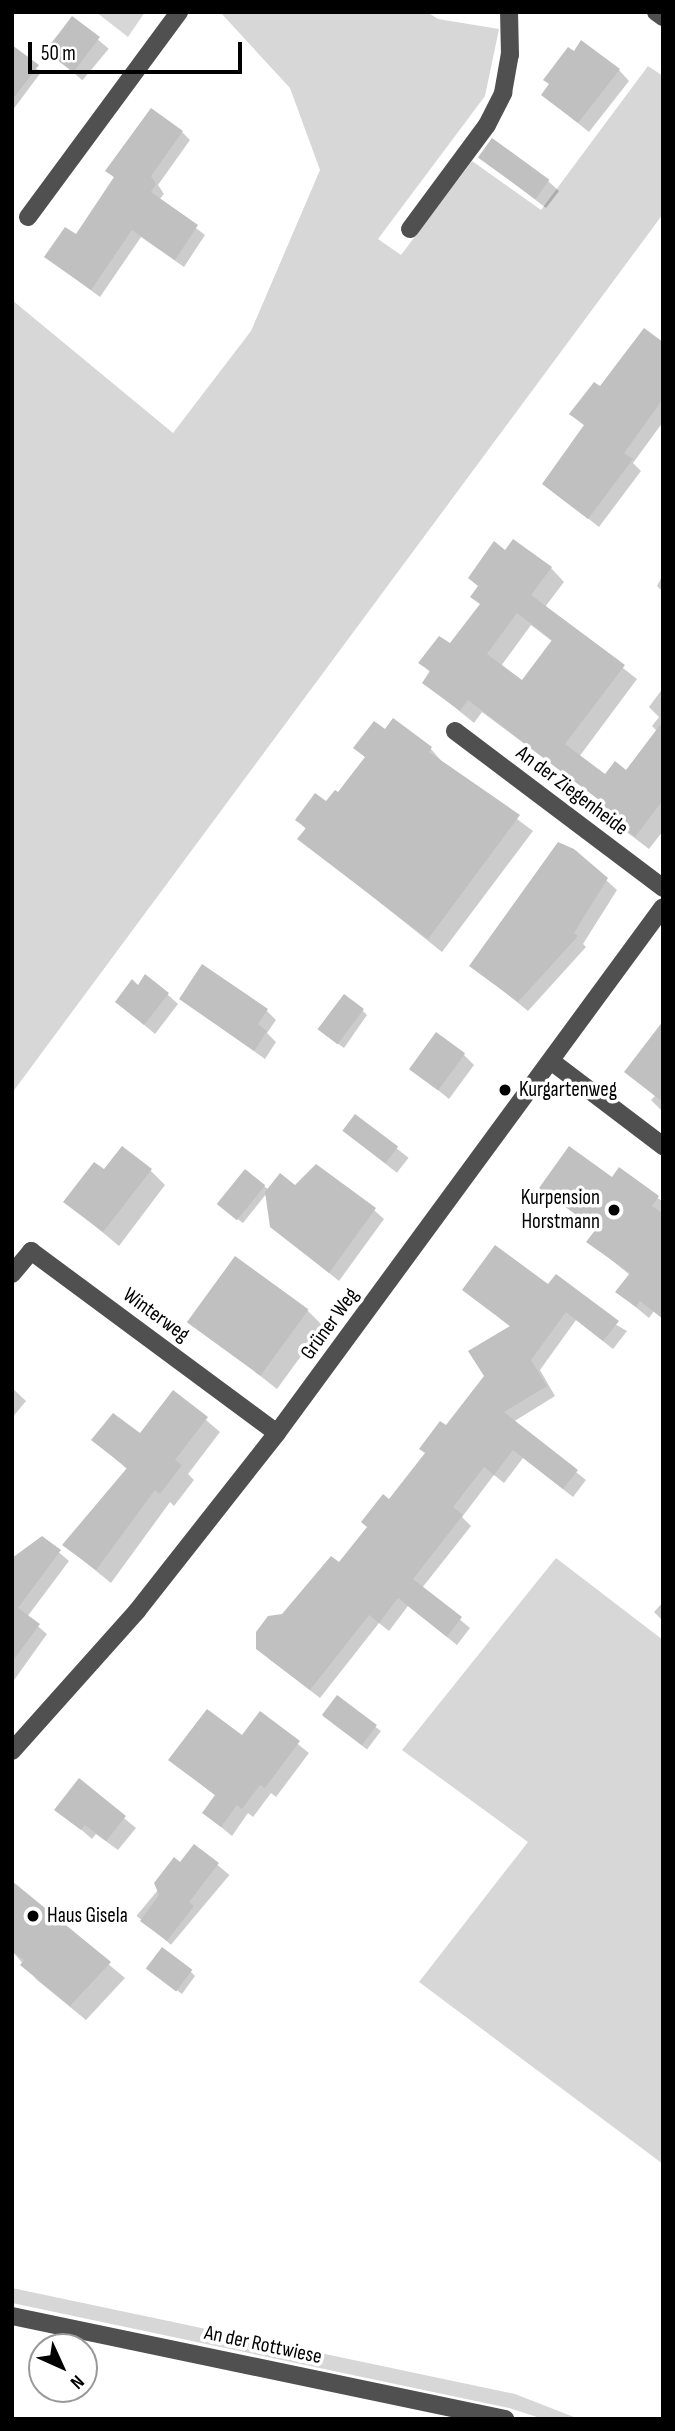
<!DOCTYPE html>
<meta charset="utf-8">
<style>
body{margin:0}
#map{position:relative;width:675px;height:2431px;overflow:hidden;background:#fff;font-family:"Sofia Sans Condensed",sans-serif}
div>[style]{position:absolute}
.green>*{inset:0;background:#d7d7d7}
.shadow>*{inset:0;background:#0003;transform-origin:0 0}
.building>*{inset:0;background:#c0c0c0;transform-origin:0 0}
.minor>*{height:18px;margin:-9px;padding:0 9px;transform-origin:9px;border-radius:9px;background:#505050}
.dots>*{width:19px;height:19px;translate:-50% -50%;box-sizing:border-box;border:4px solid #fff;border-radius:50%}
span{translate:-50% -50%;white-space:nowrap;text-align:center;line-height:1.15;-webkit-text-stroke:7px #fff;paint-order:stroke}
.street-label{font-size:21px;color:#000}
.poi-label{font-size:21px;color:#000}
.left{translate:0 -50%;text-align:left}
.right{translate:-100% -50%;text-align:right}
.frame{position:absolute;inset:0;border:14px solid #000;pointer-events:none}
.north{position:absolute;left:28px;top:2333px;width:70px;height:70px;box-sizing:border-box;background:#fff;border:2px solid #999;border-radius:50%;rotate:135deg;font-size:19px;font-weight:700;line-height:28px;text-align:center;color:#000}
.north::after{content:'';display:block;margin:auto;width:24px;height:32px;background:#000;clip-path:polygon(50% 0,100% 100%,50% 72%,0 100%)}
.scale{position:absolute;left:28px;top:42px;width:214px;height:32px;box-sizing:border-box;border:4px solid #000;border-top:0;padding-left:9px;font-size:21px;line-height:24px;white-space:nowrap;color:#000;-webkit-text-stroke:5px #fff;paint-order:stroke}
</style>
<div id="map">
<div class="green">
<div style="clip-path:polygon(96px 12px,145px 12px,128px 37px)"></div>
<div style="clip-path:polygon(220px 12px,427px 12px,438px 19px,499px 29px,485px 96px,378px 239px,401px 255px,472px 161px,541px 210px,648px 66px,663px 76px,663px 214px,12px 1093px,12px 300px,173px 433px,251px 331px,320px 170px,290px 88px)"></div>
<div style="clip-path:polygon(556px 1558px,663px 1640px,663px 2164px,419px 1982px,528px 1842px,402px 1750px)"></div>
<div style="clip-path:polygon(12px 2288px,515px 2394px,579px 2419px,543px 2419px,509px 2408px,12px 2303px)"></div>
</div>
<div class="shadow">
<div style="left:72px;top:18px;width:48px;height:41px;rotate:40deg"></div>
<div style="clip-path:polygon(12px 61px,42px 71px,12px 111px)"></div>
<div style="clip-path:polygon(619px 70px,629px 81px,589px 132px,543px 95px)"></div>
<div style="clip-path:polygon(182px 132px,190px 140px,158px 185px,164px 194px,159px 200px,205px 235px,184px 267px,141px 237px,100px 297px,46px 257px,76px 237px,115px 178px,107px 171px)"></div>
<div style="clip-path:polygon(480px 157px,548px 181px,559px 191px,546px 208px)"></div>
<div style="clip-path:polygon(663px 344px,663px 422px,633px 463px,641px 471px,599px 527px,544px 484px,586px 427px,572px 414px)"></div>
<div style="clip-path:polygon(evenodd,506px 552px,551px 568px,564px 582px,545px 607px,637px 679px,579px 757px,606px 776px,626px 772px,657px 731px,652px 726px,659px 717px,649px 707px,663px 688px,663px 831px,649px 849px,612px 821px,599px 808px,603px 803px,482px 712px,474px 723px,424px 682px,431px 673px,421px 663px,450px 646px,481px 605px,506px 552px,531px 625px,553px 642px,522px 682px,501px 666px,531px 625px)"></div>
<div style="clip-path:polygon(663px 575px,663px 592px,657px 586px)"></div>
<div style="clip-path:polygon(385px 732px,431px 749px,444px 764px,533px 831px,442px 952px,300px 839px,307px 830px,297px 820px,338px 795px,366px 758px,356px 748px)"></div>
<div style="clip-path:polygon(606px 880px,617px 890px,583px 944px,586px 947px,528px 1011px,471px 965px)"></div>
<div style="clip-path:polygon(167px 994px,178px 1004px,155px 1034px,117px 1002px)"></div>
<div style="clip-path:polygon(181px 999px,267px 1011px,276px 1020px,267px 1033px,276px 1042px,265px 1059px)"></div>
<div style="clip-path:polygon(362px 1010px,367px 1015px,344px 1048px,326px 1035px)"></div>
<div style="clip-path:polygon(663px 1031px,663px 1112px,651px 1100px,655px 1096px,626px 1072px)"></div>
<div style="clip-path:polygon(464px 1055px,474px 1065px,449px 1099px,411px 1068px)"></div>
<div style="left:355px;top:1116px;width:68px;height:19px;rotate:38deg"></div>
<div style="clip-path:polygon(620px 1169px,663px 1202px,663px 1319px,654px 1311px,649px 1318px,617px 1292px,630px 1275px,589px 1242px,597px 1231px,542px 1188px,612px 1180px)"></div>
<div style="clip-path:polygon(150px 1170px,165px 1185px,119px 1246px,66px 1202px,104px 1172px)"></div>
<div style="clip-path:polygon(264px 1186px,269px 1190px,296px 1187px,374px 1210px,384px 1219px,339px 1281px,272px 1227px,267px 1193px,243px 1223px,224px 1209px)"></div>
<div style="clip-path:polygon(548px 1286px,627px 1331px,613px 1349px,576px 1320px,540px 1370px,555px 1396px,513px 1422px,586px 1480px,573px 1497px,523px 1458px,504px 1483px,494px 1475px,462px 1517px,471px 1526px,422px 1588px,470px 1628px,457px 1645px,408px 1606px,389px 1631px,379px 1623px,320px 1698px,268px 1658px,283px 1615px,339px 1565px,486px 1376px,511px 1327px,464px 1290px)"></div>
<div style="clip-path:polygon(308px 1311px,323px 1326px,277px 1389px,190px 1321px)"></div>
<div style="clip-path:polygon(12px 1388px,26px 1401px,12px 1418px)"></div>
<div style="clip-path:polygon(173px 1392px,220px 1432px,188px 1474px,194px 1480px,174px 1506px,170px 1502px,111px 1583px,64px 1545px,128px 1470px,94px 1440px,140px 1435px)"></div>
<div style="clip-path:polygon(42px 1538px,69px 1561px,27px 1617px,47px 1634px,12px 1683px,12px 1561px)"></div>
<div style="clip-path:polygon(663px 1602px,663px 1621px,654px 1612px)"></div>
<div style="left:337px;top:1698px;width:55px;height:23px;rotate:37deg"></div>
<div style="clip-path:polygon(260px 1714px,309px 1753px,276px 1797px,271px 1793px,253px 1817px,248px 1813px,232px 1836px,204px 1813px,216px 1796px,171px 1760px,242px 1738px)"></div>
<div style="clip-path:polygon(79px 1781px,136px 1828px,118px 1850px,96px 1834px,92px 1839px,57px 1809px)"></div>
<div style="left:195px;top:1846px;width:45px;height:91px;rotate:40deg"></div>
<div style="clip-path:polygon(12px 1884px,125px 1978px,86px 2020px,37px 1980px,12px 1951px)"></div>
<div style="clip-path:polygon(190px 1971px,195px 1976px,182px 1994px,154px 1973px)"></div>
</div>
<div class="building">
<div style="left:72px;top:16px;width:35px;height:44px;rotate:37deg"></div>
<div style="clip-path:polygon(581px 40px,620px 69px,578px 123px,541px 95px,549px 84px,543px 80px,568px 47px,574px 51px)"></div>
<div style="clip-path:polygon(12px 45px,39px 65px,12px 100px)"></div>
<div style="clip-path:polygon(151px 108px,183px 131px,151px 176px,156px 184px,151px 192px,198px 225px,175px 260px,132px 230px,91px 290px,44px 257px,65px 227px,76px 234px,114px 177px,105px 171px)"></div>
<div style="left:492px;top:138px;width:71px;height:24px;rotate:36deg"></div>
<div style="clip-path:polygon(644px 328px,663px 342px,663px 399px,624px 453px,633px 459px,588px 519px,542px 484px,584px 425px,569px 414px,594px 382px,600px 386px)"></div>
<div style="clip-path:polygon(evenodd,513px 539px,552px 567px,531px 595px,625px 665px,565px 744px,605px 774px,615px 761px,626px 770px,663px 721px,663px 800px,635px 837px,597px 808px,602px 802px,468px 700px,460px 711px,422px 683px,430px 671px,418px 663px,439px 636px,450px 643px,480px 604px,470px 597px,478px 586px,468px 578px,494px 541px,505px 550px,513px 539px,517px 613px,552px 640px,522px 680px,487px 654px,517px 613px)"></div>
<div style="clip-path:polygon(393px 718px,432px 747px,429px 752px,520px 815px,428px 939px,297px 839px,306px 828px,295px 820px,315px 793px,326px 801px,335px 790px,338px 792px,365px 757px,353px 748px,374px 721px,385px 729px)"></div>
<div style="clip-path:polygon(558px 842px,574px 849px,608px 878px,574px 933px,578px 936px,518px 1002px,469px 966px)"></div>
<div style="clip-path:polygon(202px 964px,268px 1009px,258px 1024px,267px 1031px,254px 1051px,179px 999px)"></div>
<div style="clip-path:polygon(145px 974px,169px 993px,144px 1025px,115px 1002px,132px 979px,138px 985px)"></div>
<div style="left:344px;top:994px;width:25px;height:44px;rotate:37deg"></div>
<div style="clip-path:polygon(663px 1021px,663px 1102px,624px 1072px)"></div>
<div style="left:436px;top:1032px;width:36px;height:46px;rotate:36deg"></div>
<div style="left:355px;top:1114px;width:54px;height:21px;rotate:37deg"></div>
<div style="clip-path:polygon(122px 1146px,152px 1169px,103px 1232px,63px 1202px,94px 1162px,104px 1169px)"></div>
<div style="clip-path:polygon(569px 1146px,612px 1177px,619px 1167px,659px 1196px,652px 1206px,663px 1214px,663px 1319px,640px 1301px,636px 1307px,615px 1292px,630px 1273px,586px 1242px,596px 1229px,539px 1188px)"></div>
<div style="clip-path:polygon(316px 1164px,376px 1208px,329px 1273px,270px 1227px,265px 1192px,280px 1173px,295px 1185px)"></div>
<div style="left:245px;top:1169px;width:26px;height:45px;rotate:39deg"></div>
<div style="clip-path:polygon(495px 1245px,548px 1284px,556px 1274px,619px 1321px,603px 1341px,566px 1312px,531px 1360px,547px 1386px,504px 1412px,578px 1470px,563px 1489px,513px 1450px,494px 1475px,484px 1467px,453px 1507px,463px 1515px,413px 1579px,462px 1617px,447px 1637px,398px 1598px,379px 1623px,369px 1615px,310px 1690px,256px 1649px,256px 1632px,268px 1616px,282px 1614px,331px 1556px,339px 1562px,367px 1527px,361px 1522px,383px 1494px,389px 1499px,425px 1453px,419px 1449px,440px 1421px,446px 1425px,484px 1376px,468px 1351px,510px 1326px,462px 1290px)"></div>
<div style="left:235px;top:1256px;width:91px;height:82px;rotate:36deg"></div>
<div style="clip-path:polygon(173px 1390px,208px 1417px,175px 1460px,182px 1465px,160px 1494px,155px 1490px,96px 1570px,62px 1545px,127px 1468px,91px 1440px,113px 1413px,140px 1433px)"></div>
<div style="clip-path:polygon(42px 1536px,61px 1550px,18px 1608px,40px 1624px,12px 1662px,12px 1558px)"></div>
<div style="left:337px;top:1695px;width:50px;height:25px;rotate:37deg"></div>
<div style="clip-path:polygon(207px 1709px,242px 1735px,260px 1711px,300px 1741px,265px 1788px,260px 1785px,242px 1809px,237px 1805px,221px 1827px,202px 1813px,215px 1795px,168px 1760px)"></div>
<div style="clip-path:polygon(79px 1778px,126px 1816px,106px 1841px,85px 1825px,81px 1830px,54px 1810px)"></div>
<div style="clip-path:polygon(194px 1844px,219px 1863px,189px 1902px,194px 1906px,167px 1941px,140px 1921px,159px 1895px,154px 1883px,174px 1857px,180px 1862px)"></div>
<div style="clip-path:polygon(12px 1881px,111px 1962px,70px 2006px,20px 1965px,24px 1960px,12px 1951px)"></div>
<div style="left:162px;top:1947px;width:38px;height:27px;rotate:37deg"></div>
</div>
<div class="minor">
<div style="left:656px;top:12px;width:9px;rotate:36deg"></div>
<div style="left:28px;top:217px;width:255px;rotate:-53.6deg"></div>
<div style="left:410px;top:229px;width:129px;rotate:-53.5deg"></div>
<div style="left:487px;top:125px;width:36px;rotate:-63deg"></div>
<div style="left:503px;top:93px;width:39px;rotate:-80deg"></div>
<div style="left:510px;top:55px;width:43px;rotate:-91.3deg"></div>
<div style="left:455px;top:731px;width:261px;rotate:37deg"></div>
<div style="left:551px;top:1061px;width:141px;rotate:37.2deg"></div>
<div style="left:12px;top:1274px;width:30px;rotate:-50deg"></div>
<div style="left:31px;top:1251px;width:306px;rotate:36.5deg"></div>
<div style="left:12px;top:1751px;width:188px;rotate:-48.2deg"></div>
<div style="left:137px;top:1611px;width:226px;rotate:-51.8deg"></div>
<div style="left:277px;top:1433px;width:652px;rotate:-53.73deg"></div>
<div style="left:12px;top:2316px;width:504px;rotate:11.8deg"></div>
</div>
<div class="dots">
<div style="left:505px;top:1090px;background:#000"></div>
<div style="left:614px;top:1210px;background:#000"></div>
<div style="left:33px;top:1916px;background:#000"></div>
</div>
<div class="street-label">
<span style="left:572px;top:791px;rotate:37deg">An der Ziegenheide</span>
<span style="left:156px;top:1315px;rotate:36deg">Winterweg</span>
<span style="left:330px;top:1324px;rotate:-54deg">Grüner Weg</span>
<span style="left:263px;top:2345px;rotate:12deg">An der Rottwiese</span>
</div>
<div class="poi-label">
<span class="left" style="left:519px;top:1090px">Kurgartenweg</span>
<span class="right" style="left:600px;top:1210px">Kurpension<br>Horstmann</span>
<span class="left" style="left:47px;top:1916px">Haus Gisela</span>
</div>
<div class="frame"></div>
<div class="north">N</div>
<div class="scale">50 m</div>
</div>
